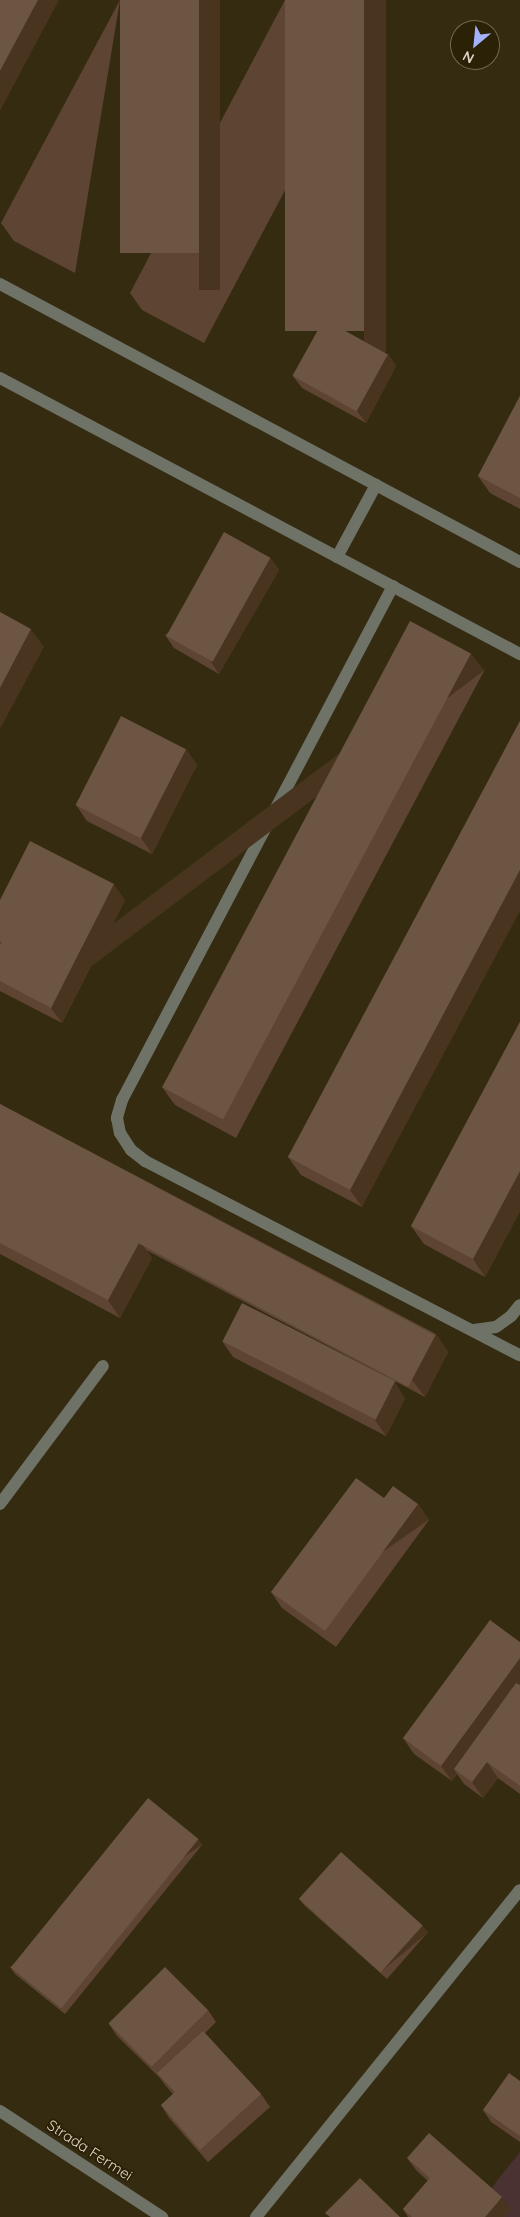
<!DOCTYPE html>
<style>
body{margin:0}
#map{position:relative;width:520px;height:2217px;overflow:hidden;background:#352b11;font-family:Quicksand,sans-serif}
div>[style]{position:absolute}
.green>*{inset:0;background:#4a3232}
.minor>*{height:12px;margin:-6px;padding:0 6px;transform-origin:6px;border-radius:6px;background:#6f7367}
.wall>*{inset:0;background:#5e4533}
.shaded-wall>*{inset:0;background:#48341f;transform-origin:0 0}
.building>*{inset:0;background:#6c5543;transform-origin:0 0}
span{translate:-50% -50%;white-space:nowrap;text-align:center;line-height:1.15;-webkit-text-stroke:4px #2b2107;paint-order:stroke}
.street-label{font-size:15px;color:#dcd6c6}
.north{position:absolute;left:450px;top:20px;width:50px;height:50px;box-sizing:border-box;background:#2b2107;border:1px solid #726953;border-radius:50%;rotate:208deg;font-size:14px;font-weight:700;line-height:20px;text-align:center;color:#dcd6c6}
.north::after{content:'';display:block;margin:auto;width:18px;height:22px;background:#a4b2fc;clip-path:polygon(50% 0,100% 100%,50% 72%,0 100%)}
</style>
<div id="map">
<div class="green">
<div style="clip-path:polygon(520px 2152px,520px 2217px,473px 2217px,496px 2182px)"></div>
</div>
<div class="minor">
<div style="left:0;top:284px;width:590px;rotate:28.13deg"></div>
<div style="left:0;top:378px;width:589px;rotate:27.96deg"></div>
<div style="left:337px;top:557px;width:82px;rotate:-61.6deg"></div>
<div style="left:393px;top:586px;width:581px;rotate:117.8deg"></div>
<div style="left:122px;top:1100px;width:19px;rotate:106deg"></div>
<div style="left:117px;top:1118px;width:15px;rotate:79deg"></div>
<div style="left:120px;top:1133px;width:20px;rotate:57deg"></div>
<div style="left:131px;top:1150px;width:18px;rotate:38deg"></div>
<div style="left:145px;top:1161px;width:422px;rotate:27.4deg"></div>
<div style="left:474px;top:1330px;width:22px;rotate:-8deg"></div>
<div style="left:496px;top:1327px;width:19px;rotate:-36deg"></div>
<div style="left:511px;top:1316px;width:14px;rotate:-51deg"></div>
<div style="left:0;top:1504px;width:172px;rotate:-53.3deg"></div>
<div style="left:0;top:2111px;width:194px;rotate:33.2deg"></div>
<div style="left:256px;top:2217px;width:420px;rotate:-51.1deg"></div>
</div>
<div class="wall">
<div style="clip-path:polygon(120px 0,75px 273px,14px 241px,1px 223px)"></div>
<div style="clip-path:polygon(285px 0,386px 0,204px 343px,142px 310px,130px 293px)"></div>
<div style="clip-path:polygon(388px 354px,396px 366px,366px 423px,302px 388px,293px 376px)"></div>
<div style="clip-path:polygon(520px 396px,520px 509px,490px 493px,478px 476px)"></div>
<div style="clip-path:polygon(270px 558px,279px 570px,219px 674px,174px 648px,165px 635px)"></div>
<div style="clip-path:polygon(471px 654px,484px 671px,236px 1138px,175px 1105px,162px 1087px)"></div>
<div style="clip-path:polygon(520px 721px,362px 1207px,301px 1175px,288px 1157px)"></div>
<div style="clip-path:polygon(186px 749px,197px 765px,152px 854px,87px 821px,76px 805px)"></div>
<div style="clip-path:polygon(0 900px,125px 900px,62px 1023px,0 991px)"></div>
<div style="clip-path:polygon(520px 1022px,520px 1211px,485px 1277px,424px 1244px,411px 1226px)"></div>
<div style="clip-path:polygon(0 1104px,436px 1334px,448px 1352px,425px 1397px,146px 1250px,152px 1258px,120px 1318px,0 1254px)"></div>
<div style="clip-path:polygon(222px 1341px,405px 1398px,386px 1436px,233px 1357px)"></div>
<div style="clip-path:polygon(384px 1498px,418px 1504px,429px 1520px,336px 1647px,282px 1608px,271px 1592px)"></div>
<div style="clip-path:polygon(520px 1642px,520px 1794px,498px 1778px,483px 1798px,464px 1784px,457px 1774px,452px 1781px,414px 1754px,403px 1738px)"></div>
<div style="clip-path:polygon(198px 1839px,202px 1845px,65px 2014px,15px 1974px,10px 1967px)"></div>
<div style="clip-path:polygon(299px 1899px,428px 1932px,387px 1979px,304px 1905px)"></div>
<div style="clip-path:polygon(208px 2010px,216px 2022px,205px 2033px,261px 2094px,270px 2107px,208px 2162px,169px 2118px,161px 2105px,173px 2094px,165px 2085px,160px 2078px,117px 2036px,109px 2024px)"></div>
<div style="clip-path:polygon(520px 2081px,520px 2142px,491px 2122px,483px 2110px)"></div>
<div style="clip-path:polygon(407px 2158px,511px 2209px,504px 2217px,408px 2217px,403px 2209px,428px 2181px,416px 2170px)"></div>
</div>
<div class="shaded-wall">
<div style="clip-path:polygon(38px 0,59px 0,0 111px,0 71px)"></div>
<div style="left:199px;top:0;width:21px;height:290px"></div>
<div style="left:364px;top:0;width:22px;height:368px"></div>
<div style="clip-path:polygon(388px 354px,396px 366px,366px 423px,357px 411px)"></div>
<div style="clip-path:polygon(270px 558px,279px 570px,219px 674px,211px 662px)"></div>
<div style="clip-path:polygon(31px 629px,44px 647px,0 729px,0 688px)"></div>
<div style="left:471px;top:654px;width:21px;height:527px;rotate:53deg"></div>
<div style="clip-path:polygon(186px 749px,197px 765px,152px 854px,141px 838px)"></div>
<div style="clip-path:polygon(520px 870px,520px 911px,362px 1207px,350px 1190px)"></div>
<div style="clip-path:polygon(114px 884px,125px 900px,62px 1023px,51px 1008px)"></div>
<div style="clip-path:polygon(520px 1171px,520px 1211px,485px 1277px,473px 1259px)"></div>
<div style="clip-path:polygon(140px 1241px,152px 1258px,120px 1318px,108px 1300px)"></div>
<div style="clip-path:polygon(436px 1334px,448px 1352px,425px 1397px,412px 1380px)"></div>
<div style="clip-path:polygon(395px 1382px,405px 1398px,386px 1436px,375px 1420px)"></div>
<div style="left:418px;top:1504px;width:19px;height:157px;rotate:55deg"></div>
<div style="clip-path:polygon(520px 1658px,520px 1688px,454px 1769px,457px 1774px,452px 1781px,441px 1766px)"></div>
<div style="clip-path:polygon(487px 1762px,498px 1778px,483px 1798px,472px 1782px)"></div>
<div style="left:198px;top:1839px;width:7px;height:218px;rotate:56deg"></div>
<div style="left:423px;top:1926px;width:8px;height:62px;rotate:50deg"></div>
<div style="clip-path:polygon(502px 2197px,511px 2209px,504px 2217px,485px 2217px)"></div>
</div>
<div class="building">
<div style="clip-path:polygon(0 0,38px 0,0 71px)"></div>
<div style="left:120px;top:0;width:79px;height:253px"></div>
<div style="left:285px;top:0;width:79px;height:331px"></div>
<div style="left:324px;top:319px;width:73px;height:65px;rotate:29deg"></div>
<div style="clip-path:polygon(520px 396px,520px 498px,478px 476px)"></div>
<div style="left:224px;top:532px;width:53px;height:119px;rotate:29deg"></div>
<div style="clip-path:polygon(0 612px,31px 629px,0 688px)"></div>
<div style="left:410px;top:621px;width:69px;height:528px;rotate:28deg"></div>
<div style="left:121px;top:716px;width:73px;height:100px;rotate:27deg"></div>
<div style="clip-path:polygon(520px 721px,520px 870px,350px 1190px,288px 1157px)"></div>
<div style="clip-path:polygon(30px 841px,114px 884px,51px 1008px,0 981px,0 945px,2px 942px,0 941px,0 900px)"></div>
<div style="clip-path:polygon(520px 1022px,520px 1171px,473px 1259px,411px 1226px)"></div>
<div style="left:0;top:1104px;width:493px;height:58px;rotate:28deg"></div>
<div style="clip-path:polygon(0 1166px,140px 1241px,108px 1300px,0 1243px)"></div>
<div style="left:242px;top:1303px;width:172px;height:43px;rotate:27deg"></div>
<div style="clip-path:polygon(356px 1478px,384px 1498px,393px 1486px,418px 1504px,325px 1631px,271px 1592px)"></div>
<div style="clip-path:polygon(490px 1620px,520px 1642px,520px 1658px,441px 1766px,403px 1738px)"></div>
<div style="clip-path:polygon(516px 1683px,520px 1685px,520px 1786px,487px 1762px,472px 1782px,454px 1769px)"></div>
<div style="left:148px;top:1798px;width:65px;height:218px;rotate:39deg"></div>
<div style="left:341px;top:1852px;width:110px;height:63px;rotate:42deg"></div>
<div style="left:165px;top:1967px;width:61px;height:80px;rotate:45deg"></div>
<div style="clip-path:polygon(203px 2031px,261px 2094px,200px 2150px,161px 2105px,175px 2092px,157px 2073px)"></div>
<div style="clip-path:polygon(509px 2073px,520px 2081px,520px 2136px,483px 2110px)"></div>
<div style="clip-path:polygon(429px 2133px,502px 2197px,485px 2217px,412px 2217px,403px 2209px,430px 2178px,407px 2158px)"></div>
<div style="clip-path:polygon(360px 2178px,400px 2217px,330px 2217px,325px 2213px)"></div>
</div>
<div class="street-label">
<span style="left:90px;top:2150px;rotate:33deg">Strada Fermei</span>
</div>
<div class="north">N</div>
</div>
